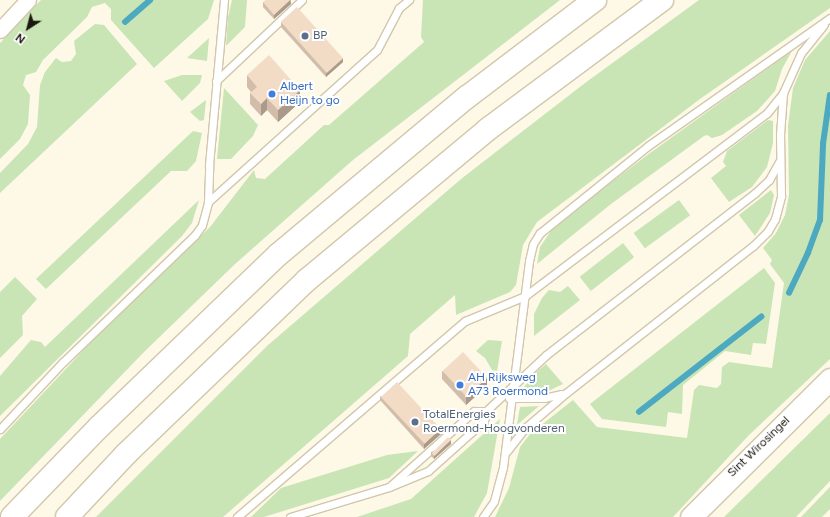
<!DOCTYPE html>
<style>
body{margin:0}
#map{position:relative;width:830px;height:517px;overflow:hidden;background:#fef8e7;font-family:Figtree,sans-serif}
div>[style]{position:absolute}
.green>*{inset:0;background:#c9e5b6;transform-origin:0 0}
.stream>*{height:5.5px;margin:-2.75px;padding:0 2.75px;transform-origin:2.75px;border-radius:2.75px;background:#4da9c0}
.roads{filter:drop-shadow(1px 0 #d1c7ac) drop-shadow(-1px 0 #d1c7ac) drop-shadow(0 1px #d1c7ac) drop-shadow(0 -1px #d1c7ac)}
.lane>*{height:7px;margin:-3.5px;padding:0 3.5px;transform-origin:3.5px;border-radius:3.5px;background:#fff}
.street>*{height:15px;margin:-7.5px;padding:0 7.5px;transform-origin:7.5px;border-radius:7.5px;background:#fff}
.secondary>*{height:21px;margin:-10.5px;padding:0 10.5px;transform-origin:10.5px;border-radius:10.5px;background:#fff}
.highway>*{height:22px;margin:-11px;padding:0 11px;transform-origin:11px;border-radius:11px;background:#fff}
.wall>*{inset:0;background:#d1bdaa}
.shaded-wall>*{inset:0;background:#aa9a8b}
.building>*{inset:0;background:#f3dcc6;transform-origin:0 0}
.dots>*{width:11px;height:11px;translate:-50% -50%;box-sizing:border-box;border:2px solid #fff;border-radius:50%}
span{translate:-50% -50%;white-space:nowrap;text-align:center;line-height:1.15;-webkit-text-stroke:4px #fff;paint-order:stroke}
.service-label{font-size:12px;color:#4e5e75}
.left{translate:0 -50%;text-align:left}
.shop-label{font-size:12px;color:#366cbe}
.street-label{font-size:12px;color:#1a170d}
.north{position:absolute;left:8px;top:8px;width:40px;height:40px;-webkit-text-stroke:3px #fff;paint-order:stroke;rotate:216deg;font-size:11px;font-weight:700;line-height:16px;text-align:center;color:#1a170d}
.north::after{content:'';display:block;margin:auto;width:14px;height:18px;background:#1a170d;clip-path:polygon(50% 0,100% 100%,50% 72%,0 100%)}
</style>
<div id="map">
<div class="green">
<div style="clip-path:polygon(41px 0,214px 0,208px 19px,154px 68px,111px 20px,111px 9px,105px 3px,92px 7px,87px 17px,43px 60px,36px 72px,26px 75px,23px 85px,30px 95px,28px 124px,20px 139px,0 159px,0 43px)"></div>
<div style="clip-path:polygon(232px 0,247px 0,245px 27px,226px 46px,228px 17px)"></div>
<div style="clip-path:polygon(423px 0,560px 0,353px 160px,234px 265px,145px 351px,0 501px,0 439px,109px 323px,210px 227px,254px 170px,256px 178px,265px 179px,324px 125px,329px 125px,424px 42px,421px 37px)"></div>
<div style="clip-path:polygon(699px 0,830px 0,830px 8px,700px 99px,537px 222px,523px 245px,516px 285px,510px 292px,456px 315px,455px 295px,410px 334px,408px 356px,223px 517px,96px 517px,267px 346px,461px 179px,585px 83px)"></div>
<div style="clip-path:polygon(95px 24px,104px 25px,137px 64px,0 193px,0 173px,28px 144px,37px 127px,40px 85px,45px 72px,56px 58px,62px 62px,71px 61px,76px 54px,74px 41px)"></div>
<div style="clip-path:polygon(830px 31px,830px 359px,749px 435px,673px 517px,495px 517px,509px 488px,520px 447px,530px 434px,573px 400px,597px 427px,687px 438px,694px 390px,699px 385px,717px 388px,721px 384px,722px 367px,729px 362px,772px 368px,784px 283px,770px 264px,772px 260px,763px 248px,776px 233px,785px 215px,789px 195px,788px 126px,793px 88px,805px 60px)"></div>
<div style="clip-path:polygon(209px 38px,207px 61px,187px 58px)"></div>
<div style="clip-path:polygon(792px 51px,782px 69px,775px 91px,757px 111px,722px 135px,712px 138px,707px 135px,704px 136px,611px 204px,537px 264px,540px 247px,555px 225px,650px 153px)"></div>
<div style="clip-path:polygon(182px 75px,202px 75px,200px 83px,182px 101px,164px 81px)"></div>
<div style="clip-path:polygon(224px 88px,258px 125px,253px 136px,231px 159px,217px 159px)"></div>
<div style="clip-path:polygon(206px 100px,204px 120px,200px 121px,190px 112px)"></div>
<div style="clip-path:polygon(768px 120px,773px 121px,773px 143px,767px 167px,752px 187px,729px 202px,711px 178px,726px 166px,723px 162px,727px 151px)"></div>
<div style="clip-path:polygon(193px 131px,202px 133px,196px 161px,187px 171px,171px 171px,46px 289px,36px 279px)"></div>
<div style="clip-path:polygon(771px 190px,774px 195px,770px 213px,755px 236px,739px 215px)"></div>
<div style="clip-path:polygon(199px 200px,192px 223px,182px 236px,0 416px,0 376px,31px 340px,41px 342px,45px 347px)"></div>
<div style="left:679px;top:200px;width:19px;height:56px;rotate:54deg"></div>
<div style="left:623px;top:243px;width:18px;height:55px;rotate:52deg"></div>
<div style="clip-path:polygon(764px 268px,775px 283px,766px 344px,753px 343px,751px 355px,725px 351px,683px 385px,682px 414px,668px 412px,666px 427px,602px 419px,590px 404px)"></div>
<div style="clip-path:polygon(15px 277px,37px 299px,22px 316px,23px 335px,0 358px,0 292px)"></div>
<div style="clip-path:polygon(568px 286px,580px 300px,534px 336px,534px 314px,542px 298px,549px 290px,560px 292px)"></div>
<div style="clip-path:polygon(488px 340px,502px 341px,497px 371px,492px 370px,485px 358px,476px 351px)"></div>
<div style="clip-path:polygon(546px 364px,563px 384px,546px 392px,526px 390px,524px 387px,533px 375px)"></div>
<div style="clip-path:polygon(539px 406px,517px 425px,520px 407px)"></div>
<div style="clip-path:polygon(830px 413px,830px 481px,796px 517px,724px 517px)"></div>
<div style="clip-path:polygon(500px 419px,487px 493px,474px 517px,357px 517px,411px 499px)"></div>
<div style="clip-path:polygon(418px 451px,389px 478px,264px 517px,251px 517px,281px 488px,387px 455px)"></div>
<div style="clip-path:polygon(830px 487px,830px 509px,822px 517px,801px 517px)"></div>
</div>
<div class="stream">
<div style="left:125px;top:22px;width:33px;rotate:-41deg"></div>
<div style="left:789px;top:293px;width:44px;rotate:-64.6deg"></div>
<div style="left:808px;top:253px;width:35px;rotate:-70deg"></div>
<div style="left:820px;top:220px;width:76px;rotate:-87.7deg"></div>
<div style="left:823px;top:144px;width:49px;rotate:-81.9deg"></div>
<div style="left:639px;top:412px;width:155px;rotate:-37.9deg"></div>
</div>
<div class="roads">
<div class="lane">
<div style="left:216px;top:81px;width:118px;rotate:-43.3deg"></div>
<div style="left:208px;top:202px;width:227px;rotate:-42deg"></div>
<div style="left:377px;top:50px;width:47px;rotate:-62.4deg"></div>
<div style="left:399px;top:8px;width:13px;rotate:-39deg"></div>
<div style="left:509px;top:398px;width:35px"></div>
<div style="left:544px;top:398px;width:18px;rotate:-13deg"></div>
<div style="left:0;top:429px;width:92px;rotate:-46.8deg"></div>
<div style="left:63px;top:362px;width:183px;rotate:-43.9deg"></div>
<div style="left:195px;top:235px;width:12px;rotate:-55deg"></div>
<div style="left:202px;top:225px;width:24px;rotate:-75deg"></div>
<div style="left:208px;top:202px;width:37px;rotate:-88deg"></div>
<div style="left:209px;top:165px;width:166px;rotate:-84.8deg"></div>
<div style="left:507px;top:451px;width:29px;rotate:-52deg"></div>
<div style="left:525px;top:428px;width:54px;rotate:-40.5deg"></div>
<div style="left:566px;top:393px;width:238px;rotate:-38.2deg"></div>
<div style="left:753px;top:246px;width:21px;rotate:-45deg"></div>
<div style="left:768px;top:231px;width:14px;rotate:-60deg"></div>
<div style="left:775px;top:219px;width:24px;rotate:-75deg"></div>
<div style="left:781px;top:196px;width:61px;rotate:-90.9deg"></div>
<div style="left:780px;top:135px;width:42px;rotate:-85.9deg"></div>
<div style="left:783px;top:93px;width:44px;rotate:-65.8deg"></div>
<div style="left:801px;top:53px;width:36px;rotate:-51deg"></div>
<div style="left:389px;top:487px;width:114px;rotate:-41.8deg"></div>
<div style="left:474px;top:411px;width:12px"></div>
<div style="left:486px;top:411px;width:82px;rotate:-43deg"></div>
<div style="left:546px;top:355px;width:264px;rotate:-37.8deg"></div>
<div style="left:755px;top:193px;width:19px;rotate:-43deg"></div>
<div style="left:769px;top:180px;width:21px;rotate:-61deg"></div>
<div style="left:237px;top:517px;width:301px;rotate:-40.7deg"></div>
<div style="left:465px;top:321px;width:65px;rotate:-22.6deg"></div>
<div style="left:525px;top:296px;width:303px;rotate:-37.1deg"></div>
<div style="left:767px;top:113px;width:26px;rotate:-51deg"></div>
<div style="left:290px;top:517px;width:103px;rotate:-16.9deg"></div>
<div style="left:389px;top:487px;width:42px;rotate:-22.3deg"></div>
<div style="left:428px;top:471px;width:75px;rotate:-41.8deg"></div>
<div style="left:484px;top:421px;width:10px;rotate:-79deg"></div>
<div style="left:483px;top:517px;width:19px;rotate:-55deg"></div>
<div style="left:494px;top:501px;width:35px;rotate:-75deg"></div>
<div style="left:503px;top:467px;width:208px;rotate:-82.8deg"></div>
<div style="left:529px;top:261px;width:17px;rotate:-77deg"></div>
<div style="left:533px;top:244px;width:13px;rotate:-58deg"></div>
<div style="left:540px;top:233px;width:140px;rotate:-38.9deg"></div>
<div style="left:649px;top:145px;width:221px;rotate:-35.1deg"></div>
</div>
<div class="street">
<div style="left:0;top:30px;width:41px;rotate:-47deg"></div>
</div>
<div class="secondary">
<div style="left:691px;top:517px;width:196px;rotate:-44.8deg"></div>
</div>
<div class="highway">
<div style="left:12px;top:517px;width:125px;rotate:-46deg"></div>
<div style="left:99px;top:427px;width:250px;rotate:-43.9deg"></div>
<div style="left:279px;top:254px;width:245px;rotate:-39.9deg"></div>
<div style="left:467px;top:97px;width:161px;rotate:-37.2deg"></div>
<div style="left:67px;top:517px;width:86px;rotate:-46.9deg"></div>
<div style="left:126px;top:454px;width:251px;rotate:-43.9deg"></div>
<div style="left:307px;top:280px;width:236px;rotate:-39.8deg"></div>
<div style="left:488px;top:129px;width:217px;rotate:-36.6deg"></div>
</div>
</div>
<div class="wall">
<div style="clip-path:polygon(291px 0,291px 4px,274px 19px,263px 7px,263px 2px)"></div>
<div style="clip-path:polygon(281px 22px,343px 62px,326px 77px,281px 27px)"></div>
<div style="clip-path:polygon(247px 75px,300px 102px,278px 122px,267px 110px,261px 116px,250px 104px,250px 93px,251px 92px,247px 87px)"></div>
<div style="clip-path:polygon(442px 371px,487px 386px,466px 405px,442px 379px)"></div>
<div style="clip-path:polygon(380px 396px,441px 434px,424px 449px,380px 400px)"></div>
<div style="clip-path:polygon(451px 444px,434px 459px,431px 456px,431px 452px)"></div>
</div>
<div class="shaded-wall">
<div style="clip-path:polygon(290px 0,291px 4px,274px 19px,274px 15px)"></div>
<div style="clip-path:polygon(343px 58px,343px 62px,326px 77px,326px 72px)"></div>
<div style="clip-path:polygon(300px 90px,300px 102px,278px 122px,278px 110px)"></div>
<div style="clip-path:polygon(267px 98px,267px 110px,261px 116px,261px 104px)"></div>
<div style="clip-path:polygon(487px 378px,487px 386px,466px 405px,466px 397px)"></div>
<div style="clip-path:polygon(441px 429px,441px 434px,424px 449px,424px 444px)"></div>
<div style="clip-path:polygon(451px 440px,451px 444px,434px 459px,434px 455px)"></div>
</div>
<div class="building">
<div style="clip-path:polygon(266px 0,290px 0,274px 15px,263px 2px)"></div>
<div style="left:297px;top:7px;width:69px;height:22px;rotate:48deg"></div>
<div style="clip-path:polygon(269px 55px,300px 90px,278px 110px,267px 98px,261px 104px,250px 93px,257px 87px,247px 75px)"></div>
<div style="left:463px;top:352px;width:35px;height:28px;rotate:47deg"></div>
<div style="left:397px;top:382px;width:64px;height:22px;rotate:47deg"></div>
<div style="left:448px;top:437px;width:4px;height:23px;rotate:45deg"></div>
</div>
<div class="dots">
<div style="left:305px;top:36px;background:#5c6f8a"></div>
<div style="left:272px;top:94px;background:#3f7fe0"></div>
<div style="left:460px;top:385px;background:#3f7fe0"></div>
<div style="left:415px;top:422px;background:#5c6f8a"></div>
</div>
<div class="service-label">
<span class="left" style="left:313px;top:36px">BP</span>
<span class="left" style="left:423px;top:422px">TotalEnergies<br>Roermond-Hoogvonderen</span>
</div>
<div class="shop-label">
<span class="left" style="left:280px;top:94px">Albert<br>Heijn to go</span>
<span class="left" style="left:468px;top:385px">AH Rijksweg<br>A73 Roermond</span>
</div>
<div class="street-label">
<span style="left:759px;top:447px;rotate:-44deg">Sint Wirosingel</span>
</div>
<div class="north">N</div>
</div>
